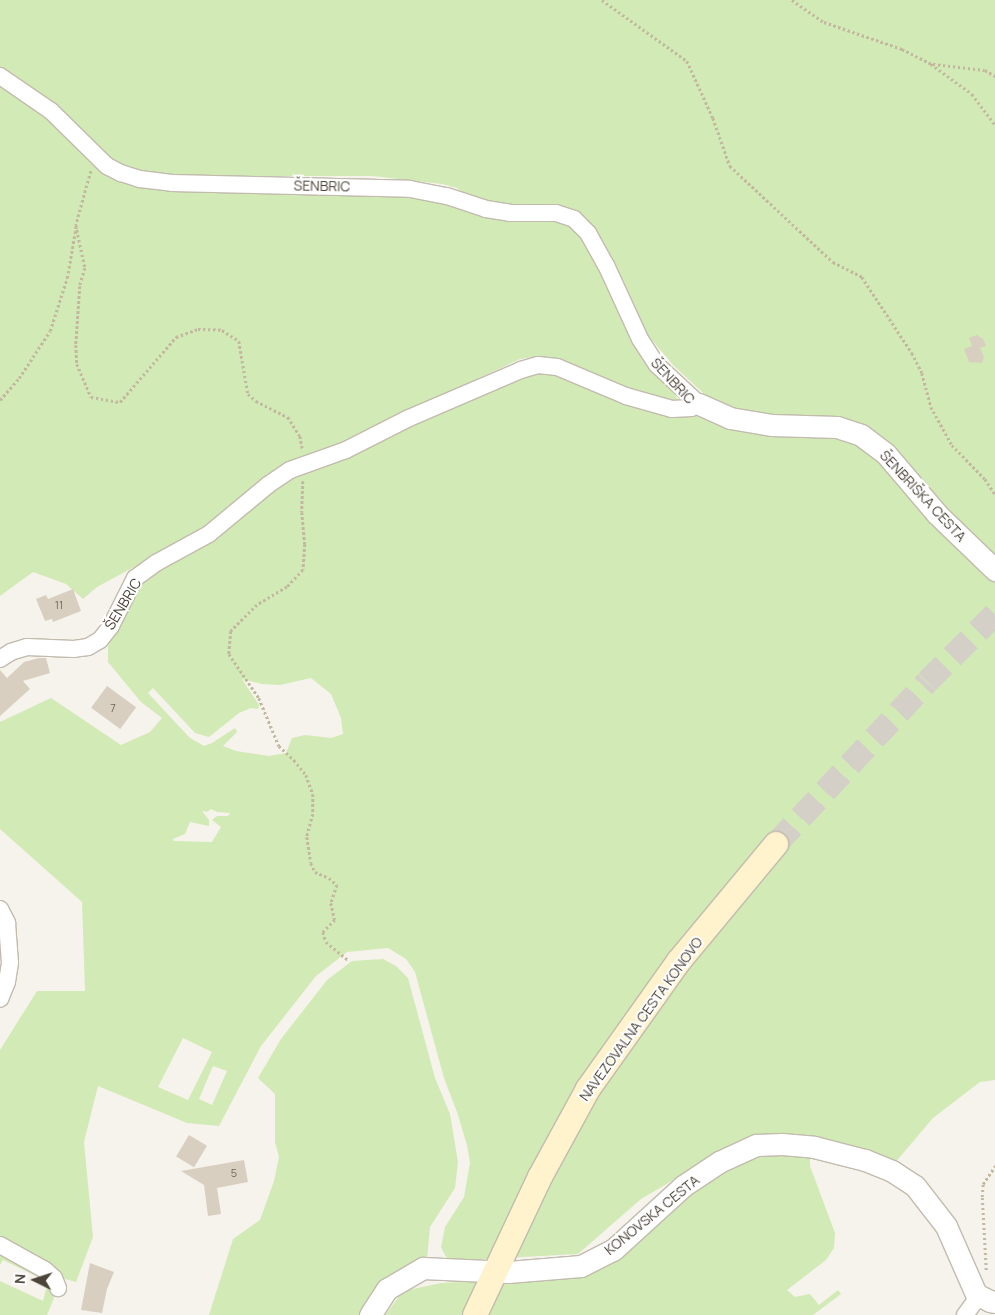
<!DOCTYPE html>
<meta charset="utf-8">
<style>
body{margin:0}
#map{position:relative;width:995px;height:1315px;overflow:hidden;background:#f6f3ec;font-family:Manrope,sans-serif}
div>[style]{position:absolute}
.green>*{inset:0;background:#d2eab5}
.building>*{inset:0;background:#d8cfc1;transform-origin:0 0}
.secondary-tunnel>*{height:24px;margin-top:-12px;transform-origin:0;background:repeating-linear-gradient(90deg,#d4d0c8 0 24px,transparent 0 36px)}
.path>*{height:2.5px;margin-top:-1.25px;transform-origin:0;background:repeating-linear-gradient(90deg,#c4b79f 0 2.5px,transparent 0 5px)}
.roads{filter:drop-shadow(1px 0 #c2bbae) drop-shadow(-1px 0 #c2bbae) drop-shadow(0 1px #c2bbae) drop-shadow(0 -1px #c2bbae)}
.minor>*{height:16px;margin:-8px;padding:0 8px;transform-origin:8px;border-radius:8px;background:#fff}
.tertiary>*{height:21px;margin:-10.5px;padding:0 10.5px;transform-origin:10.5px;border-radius:10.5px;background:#fff}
.secondary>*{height:24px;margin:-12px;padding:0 12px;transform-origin:12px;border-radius:12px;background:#fff3cd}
span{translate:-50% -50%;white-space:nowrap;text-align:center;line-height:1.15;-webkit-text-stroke:4px #fff;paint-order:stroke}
.number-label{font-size:11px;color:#6e675b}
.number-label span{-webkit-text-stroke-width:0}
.street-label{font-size:14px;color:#4b4439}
.north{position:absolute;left:10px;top:1255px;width:50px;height:50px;-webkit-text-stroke:4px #fff;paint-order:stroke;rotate:274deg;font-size:14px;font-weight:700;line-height:20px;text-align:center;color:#4b4439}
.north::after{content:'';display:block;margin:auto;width:18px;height:22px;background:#4b4439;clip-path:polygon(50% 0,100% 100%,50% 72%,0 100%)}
</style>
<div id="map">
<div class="green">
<div style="clip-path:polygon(0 0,995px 0,995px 567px,890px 448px,763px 419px,715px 404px,673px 365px,635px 320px,608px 252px,593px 228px,474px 202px,457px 188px,442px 184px,373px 176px,150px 176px,110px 161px,0 74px)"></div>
<div style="clip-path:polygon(0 85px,37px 108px,112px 176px,372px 186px,558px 218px,576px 231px,597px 254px,624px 321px,679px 401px,665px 402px,640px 394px,573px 364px,546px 358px,533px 357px,520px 359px,397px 416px,205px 529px,97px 587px,83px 599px,66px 584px,33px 572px,0 596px)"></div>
<div style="clip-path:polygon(evenodd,549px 369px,648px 408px,858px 441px,995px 578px,995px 1080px,980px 1082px,933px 1118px,894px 1164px,816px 1139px,721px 1152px,641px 1199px,578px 1254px,448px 1261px,441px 1247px,445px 1227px,464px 1197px,470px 1163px,467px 1145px,457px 1112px,444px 1078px,415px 972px,406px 959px,388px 948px,347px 952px,316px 976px,261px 1046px,219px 1126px,187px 1123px,98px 1086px,84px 1142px,93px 1237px,76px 1282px,62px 1278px,0 1240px,0 1050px,37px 991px,85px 991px,82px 902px,0 829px,0 722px,51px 698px,121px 745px,150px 732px,162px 718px,141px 702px,108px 662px,108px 646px,134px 588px,279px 482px,488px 388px,549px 369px,311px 678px,331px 694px,341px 718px,343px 734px,331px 738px,305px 735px,292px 738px,286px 753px,269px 756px,236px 751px,223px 746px,237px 732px,235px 728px,212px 743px,204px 746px,190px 738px,148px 693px,153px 688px,195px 733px,209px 737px,239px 713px,251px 708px,258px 709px,259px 705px,242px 679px,262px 684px,280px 685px,311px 678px,549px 369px,211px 809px,217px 812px,230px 813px,228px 816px,217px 816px,212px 820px,221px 827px,212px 842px,174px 841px,173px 839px,185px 834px,190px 822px,209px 826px,209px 820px,202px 811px,207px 812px,211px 809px,549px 369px,183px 1038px,212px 1052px,188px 1100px,158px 1087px,183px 1038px,549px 369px,213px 1066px,227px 1071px,212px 1105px,199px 1099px,213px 1066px)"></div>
<div style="clip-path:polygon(383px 959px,396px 966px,408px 978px,435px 1078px,450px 1114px,458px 1162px,455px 1188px,430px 1227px,427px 1259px,360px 1315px,209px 1315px,233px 1239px,260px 1220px,274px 1181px,279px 1157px,275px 1142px,275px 1094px,258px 1078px,281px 1039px,327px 980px,352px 961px)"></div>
<div style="clip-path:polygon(753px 1150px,810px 1153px,810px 1166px,835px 1233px,834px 1248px,826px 1260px,787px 1290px,795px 1297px,810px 1294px,819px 1305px,838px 1290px,841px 1294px,813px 1315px,385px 1315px,403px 1291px,441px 1283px,587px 1276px,622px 1231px)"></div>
<div style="clip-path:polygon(0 1251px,53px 1284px,54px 1298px,47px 1315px,0 1315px,0 1281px,43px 1301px,48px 1282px,3px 1260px,0 1265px)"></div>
</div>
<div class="building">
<div style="clip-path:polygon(977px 335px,983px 339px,986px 346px,980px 348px,984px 357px,982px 363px,969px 362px,964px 349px,972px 346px,969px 338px)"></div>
<div style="clip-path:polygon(73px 589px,81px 611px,53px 622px,52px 619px,45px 621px,36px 599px,46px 595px,48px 599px)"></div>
<div style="clip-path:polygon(39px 658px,46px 658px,50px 673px,23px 681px,30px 689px,0 716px,0 670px,7px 678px,24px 662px)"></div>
<div style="left:107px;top:686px;width:36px;height:27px;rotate:36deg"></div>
<div style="left:189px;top:1135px;width:21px;height:25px;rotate:31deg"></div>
<div style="clip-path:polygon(244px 1160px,248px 1182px,217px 1188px,221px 1214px,208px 1216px,204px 1185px,181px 1171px)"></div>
<div style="clip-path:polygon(90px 1263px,114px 1272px,107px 1289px,102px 1313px,81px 1310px)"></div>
</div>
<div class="secondary-tunnel">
<div style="left:776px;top:844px;width:221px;rotate:-47deg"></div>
<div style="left:927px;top:682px;width:96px;rotate:-45deg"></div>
</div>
<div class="path">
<div style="left:602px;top:0;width:105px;rotate:35.7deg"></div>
<div style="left:687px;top:61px;width:63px;rotate:65.5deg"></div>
<div style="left:713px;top:118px;width:51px;rotate:70.5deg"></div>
<div style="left:730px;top:166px;width:141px;rotate:43deg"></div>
<div style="left:833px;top:262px;width:33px;rotate:27deg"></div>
<div style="left:862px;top:277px;width:91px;rotate:56.7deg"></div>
<div style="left:912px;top:353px;width:22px;rotate:63deg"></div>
<div style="left:922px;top:373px;width:35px;rotate:75deg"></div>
<div style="left:931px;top:407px;width:43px;rotate:61.1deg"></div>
<div style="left:952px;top:445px;width:47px;rotate:45.9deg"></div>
<div style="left:985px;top:479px;width:18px;rotate:56deg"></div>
<div style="left:792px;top:0;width:39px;rotate:35deg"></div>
<div style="left:824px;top:22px;width:83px;rotate:19.1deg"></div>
<div style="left:902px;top:49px;width:33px;rotate:27deg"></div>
<div style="left:931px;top:64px;width:51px;rotate:36.2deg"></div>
<div style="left:972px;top:94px;width:39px;rotate:53deg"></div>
<div style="left:933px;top:64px;width:52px;rotate:6.6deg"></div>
<div style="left:985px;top:70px;width:12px;rotate:31deg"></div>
<div style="left:91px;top:171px;width:56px;rotate:105.5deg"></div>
<div style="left:76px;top:225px;width:44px;rotate:78.2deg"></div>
<div style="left:85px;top:268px;width:19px;rotate:106deg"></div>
<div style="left:80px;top:286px;width:59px;rotate:93.9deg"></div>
<div style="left:76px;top:345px;width:19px;rotate:87deg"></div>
<div style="left:77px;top:364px;width:36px;rotate:67deg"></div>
<div style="left:91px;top:397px;width:29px;rotate:10deg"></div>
<div style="left:120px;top:402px;width:86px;rotate:-49.3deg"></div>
<div style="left:176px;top:337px;width:23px;rotate:-20deg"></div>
<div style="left:198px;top:329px;width:24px;rotate:2deg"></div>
<div style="left:222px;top:330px;width:20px;rotate:33deg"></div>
<div style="left:239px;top:341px;width:54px;rotate:80.4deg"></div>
<div style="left:248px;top:394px;width:11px;rotate:41deg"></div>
<div style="left:256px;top:401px;width:36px;rotate:27deg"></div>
<div style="left:288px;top:417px;width:22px;rotate:58deg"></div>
<div style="left:300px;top:436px;width:15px;rotate:79deg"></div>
<div style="left:0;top:400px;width:29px;rotate:-49deg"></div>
<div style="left:19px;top:378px;width:56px;rotate:-56.6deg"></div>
<div style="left:50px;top:331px;width:56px;rotate:-72.2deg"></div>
<div style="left:67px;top:278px;width:52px;rotate:-80deg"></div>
<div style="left:303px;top:481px;width:31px;rotate:92deg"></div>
<div style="left:302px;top:512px;width:32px;rotate:85deg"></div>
<div style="left:305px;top:544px;width:26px;rotate:94deg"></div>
<div style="left:303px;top:570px;width:23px;rotate:133deg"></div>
<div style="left:287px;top:587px;width:35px;rotate:149deg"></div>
<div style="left:257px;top:605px;width:37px;rotate:135deg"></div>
<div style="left:231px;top:631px;width:23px;rotate:95deg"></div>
<div style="left:229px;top:654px;width:53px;rotate:55.7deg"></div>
<div style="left:259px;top:698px;width:52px;rotate:67.4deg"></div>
<div style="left:279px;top:746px;width:21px;rotate:43deg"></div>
<div style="left:294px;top:760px;width:19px;rotate:51deg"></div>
<div style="left:306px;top:775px;width:20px;rotate:70deg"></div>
<div style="left:313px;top:794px;width:20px;rotate:90deg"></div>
<div style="left:313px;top:814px;width:24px;rotate:105deg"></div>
<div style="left:307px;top:837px;width:26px;rotate:81deg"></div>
<div style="left:311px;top:863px;width:10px;rotate:66deg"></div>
<div style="left:315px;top:872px;width:15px;rotate:23deg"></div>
<div style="left:329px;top:878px;width:11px;rotate:41deg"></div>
<div style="left:337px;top:885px;width:19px;rotate:108deg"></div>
<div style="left:331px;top:903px;width:17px;rotate:77deg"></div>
<div style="left:335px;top:920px;width:17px;rotate:135deg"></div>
<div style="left:323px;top:932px;width:10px;rotate:73deg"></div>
<div style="left:326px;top:942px;width:28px;rotate:39deg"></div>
<div style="left:986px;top:1270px;width:73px;rotate:-93.1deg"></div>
<div style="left:982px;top:1197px;width:13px;rotate:-86deg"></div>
<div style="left:983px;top:1184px;width:22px;rotate:-56deg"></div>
</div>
<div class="roads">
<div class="minor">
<div style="left:0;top:76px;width:62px;rotate:34.5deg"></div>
<div style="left:51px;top:111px;width:78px;rotate:44.5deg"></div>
<div style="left:107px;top:166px;width:16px;rotate:27deg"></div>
<div style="left:121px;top:173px;width:20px;rotate:18deg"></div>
<div style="left:140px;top:179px;width:32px;rotate:7deg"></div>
<div style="left:172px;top:183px;width:238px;rotate:1.4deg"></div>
<div style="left:410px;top:189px;width:38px;rotate:11deg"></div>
<div style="left:447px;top:196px;width:41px;rotate:18.4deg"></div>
<div style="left:486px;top:209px;width:24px;rotate:9deg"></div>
<div style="left:510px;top:213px;width:46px"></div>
<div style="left:556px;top:213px;width:19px;rotate:18deg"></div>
<div style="left:574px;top:219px;width:20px;rotate:45deg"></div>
<div style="left:588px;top:233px;width:37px;rotate:61deg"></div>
<div style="left:606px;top:265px;width:81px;rotate:65.3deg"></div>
<div style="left:640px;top:339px;width:31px;rotate:57deg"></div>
<div style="left:657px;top:365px;width:57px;rotate:42.9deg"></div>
<div style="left:699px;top:404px;width:9px;rotate:153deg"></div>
<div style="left:691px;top:408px;width:19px;rotate:177deg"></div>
<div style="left:672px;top:409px;width:48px;rotate:-164.2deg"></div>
<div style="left:626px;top:396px;width:75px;rotate:-157.2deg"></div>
<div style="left:557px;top:367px;width:19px;rotate:-174deg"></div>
<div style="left:538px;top:365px;width:18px;rotate:164deg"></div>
<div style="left:521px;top:370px;width:122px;rotate:156.8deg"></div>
<div style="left:409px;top:418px;width:71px;rotate:153.1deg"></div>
<div style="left:346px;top:450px;width:59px;rotate:160.3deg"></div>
<div style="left:290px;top:470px;width:27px;rotate:146deg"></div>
<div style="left:268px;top:485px;width:77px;rotate:140.3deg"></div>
<div style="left:209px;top:534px;width:60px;rotate:151.3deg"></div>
<div style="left:156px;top:563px;width:26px;rotate:144deg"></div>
<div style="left:135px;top:578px;width:54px;rotate:116.6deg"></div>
<div style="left:111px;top:626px;width:18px;rotate:128deg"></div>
<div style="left:100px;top:640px;width:14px;rotate:150deg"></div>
<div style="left:88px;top:647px;width:14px;rotate:172deg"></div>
<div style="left:74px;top:649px;width:47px;rotate:-177.6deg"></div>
<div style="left:27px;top:647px;width:17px;rotate:163deg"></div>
<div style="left:11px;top:652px;width:13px;rotate:148deg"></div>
<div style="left:0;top:909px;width:16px;rotate:63deg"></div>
<div style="left:7px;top:923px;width:40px;rotate:85.7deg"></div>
<div style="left:10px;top:963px;width:19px;rotate:99deg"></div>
<div style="left:7px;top:982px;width:18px;rotate:112deg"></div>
<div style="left:0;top:1245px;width:51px;rotate:29.1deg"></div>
<div style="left:45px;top:1270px;width:12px;rotate:42deg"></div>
<div style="left:54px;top:1278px;width:11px;rotate:68deg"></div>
<div style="left:965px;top:1315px;width:24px;rotate:-54deg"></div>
</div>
<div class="tertiary">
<div style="left:699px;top:404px;width:34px;rotate:24deg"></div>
<div style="left:730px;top:418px;width:43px;rotate:9.5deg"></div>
<div style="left:772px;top:425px;width:65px;rotate:1.8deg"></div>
<div style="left:837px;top:427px;width:25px;rotate:18deg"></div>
<div style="left:861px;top:435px;width:31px;rotate:37deg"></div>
<div style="left:886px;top:454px;width:79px;rotate:49.6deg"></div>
<div style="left:937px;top:514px;width:81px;rotate:44deg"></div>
<div style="left:370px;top:1315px;width:31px;rotate:-57deg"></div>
<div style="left:387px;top:1289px;width:42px;rotate:-30.3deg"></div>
<div style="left:423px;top:1268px;width:85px;rotate:2.7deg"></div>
<div style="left:508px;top:1272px;width:73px;rotate:-4.7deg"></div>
<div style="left:581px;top:1266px;width:36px;rotate:-27deg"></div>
<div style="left:613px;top:1250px;width:95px;rotate:-42.4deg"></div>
<div style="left:683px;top:1186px;width:43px;rotate:-33.7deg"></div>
<div style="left:719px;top:1162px;width:41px;rotate:-24.7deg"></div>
<div style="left:756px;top:1145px;width:26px;rotate:-2deg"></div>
<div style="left:782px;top:1144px;width:32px;rotate:5deg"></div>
<div style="left:814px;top:1147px;width:53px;rotate:14.3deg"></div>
<div style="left:865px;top:1160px;width:29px;rotate:22deg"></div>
<div style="left:892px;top:1171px;width:27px;rotate:33deg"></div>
<div style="left:915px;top:1186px;width:51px;rotate:52.2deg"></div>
<div style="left:946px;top:1226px;width:74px;rotate:66.2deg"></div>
<div style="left:976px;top:1294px;width:16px;rotate:27deg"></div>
<div style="left:990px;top:1301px;width:5px;rotate:11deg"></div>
</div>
<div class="secondary">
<div style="left:475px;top:1315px;width:153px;rotate:-64.8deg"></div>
<div style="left:540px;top:1177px;width:100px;rotate:-61.4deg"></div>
<div style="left:588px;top:1089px;width:157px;rotate:-54.6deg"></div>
<div style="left:679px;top:961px;width:152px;rotate:-50.3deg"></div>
</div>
</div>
<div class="number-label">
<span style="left:59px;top:605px">11</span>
<span style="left:113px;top:708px">7</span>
<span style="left:234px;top:1173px">5</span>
</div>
<div class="street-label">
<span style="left:322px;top:186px;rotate:1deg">ŠENBRIC</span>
<span style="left:673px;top:381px;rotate:47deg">ŠENBRIC</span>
<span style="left:923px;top:496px;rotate:47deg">ŠENBRIŠKA CESTA</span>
<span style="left:123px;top:604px;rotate:-59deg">ŠENBRIC</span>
<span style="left:641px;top:1019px;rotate:-54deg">NAVEZOVALNA CESTA KONOVO</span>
<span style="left:652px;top:1215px;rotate:-39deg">KONOVSKA CESTA</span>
</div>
<div class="north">N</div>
</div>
